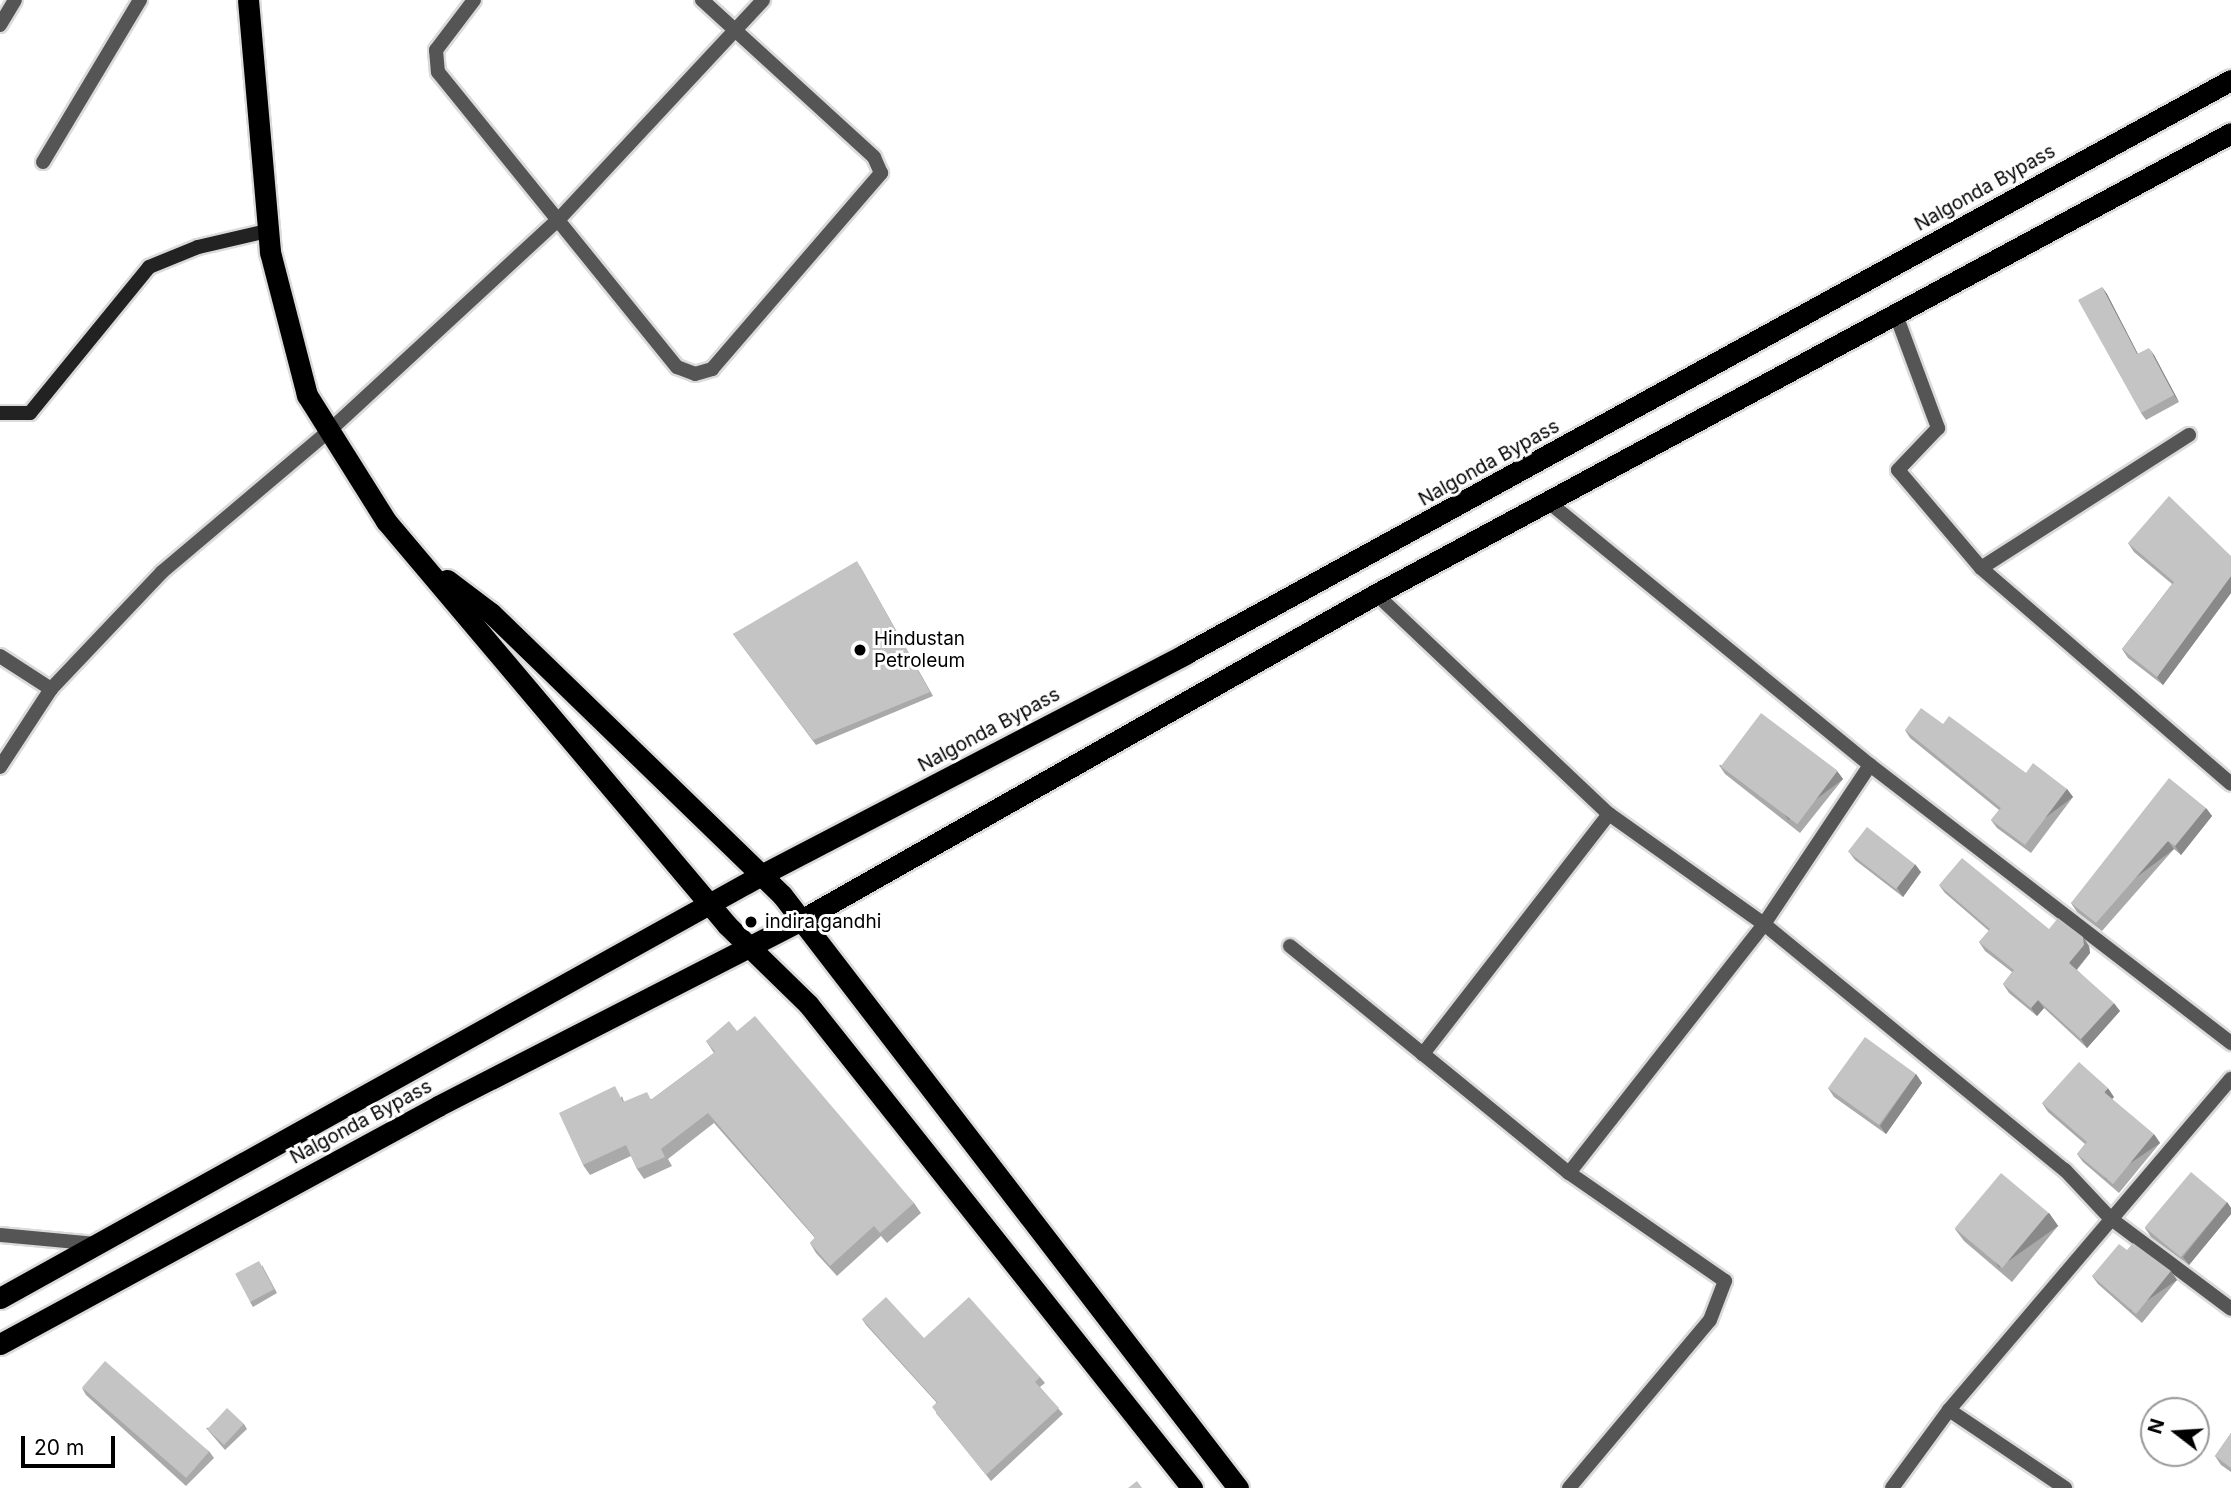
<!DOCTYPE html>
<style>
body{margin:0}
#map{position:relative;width:2231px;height:1488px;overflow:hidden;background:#fff;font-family:Inter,sans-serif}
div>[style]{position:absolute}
.roads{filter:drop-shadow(2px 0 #dbdbdb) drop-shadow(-2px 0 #dbdbdb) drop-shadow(0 2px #dbdbdb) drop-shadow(0 -2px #dbdbdb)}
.street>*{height:14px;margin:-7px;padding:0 7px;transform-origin:7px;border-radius:7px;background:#555}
.secondary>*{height:14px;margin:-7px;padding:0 7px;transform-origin:7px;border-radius:7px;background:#222}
.highway>*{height:21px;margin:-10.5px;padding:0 10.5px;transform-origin:10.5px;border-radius:10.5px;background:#000}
.wall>*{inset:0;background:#a9a9a9}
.shaded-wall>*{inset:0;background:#898989;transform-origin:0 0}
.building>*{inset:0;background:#c4c4c4;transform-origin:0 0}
.dots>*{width:19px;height:19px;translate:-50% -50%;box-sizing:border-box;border:4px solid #fff;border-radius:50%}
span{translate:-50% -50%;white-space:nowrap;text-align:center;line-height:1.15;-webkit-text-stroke:6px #fff;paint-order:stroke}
.street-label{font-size:19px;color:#000}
.poi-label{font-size:19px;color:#000}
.left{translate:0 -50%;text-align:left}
.north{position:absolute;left:2140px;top:1397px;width:70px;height:70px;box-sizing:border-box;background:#fff;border:2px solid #999;border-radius:50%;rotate:287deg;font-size:19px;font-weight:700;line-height:28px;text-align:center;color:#000}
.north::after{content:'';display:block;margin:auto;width:24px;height:32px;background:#000;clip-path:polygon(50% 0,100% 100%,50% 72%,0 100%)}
.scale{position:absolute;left:21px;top:1436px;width:94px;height:32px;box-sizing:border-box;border:4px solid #000;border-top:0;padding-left:9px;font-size:21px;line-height:24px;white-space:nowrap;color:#000;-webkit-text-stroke:5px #fff;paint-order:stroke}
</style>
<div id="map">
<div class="roads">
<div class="street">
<div style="left:474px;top:0;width:63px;rotate:127.2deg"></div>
<div style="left:436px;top:50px;width:22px;rotate:85deg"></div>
<div style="left:438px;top:72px;width:380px;rotate:51deg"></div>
<div style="left:677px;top:367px;width:19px;rotate:21deg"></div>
<div style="left:695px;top:374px;width:18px;rotate:-16deg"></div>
<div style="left:712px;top:369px;width:259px;rotate:-49.2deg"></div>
<div style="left:881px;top:173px;width:17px;rotate:-114deg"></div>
<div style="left:874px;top:157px;width:233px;rotate:-137.6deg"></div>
<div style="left:0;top:25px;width:29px;rotate:-59deg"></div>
<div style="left:43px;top:162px;width:189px;rotate:-59.1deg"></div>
<div style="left:1896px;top:315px;width:121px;rotate:69.6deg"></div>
<div style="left:1938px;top:428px;width:58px;rotate:133.6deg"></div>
<div style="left:1898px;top:470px;width:128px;rotate:49.7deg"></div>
<div style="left:1981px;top:568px;width:330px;rotate:40.8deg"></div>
<div style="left:1551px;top:504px;width:412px;rotate:39.3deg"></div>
<div style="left:1870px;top:765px;width:456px;rotate:37.6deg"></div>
<div style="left:1981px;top:568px;width:247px;rotate:-32.6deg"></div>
<div style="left:1376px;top:594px;width:320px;rotate:43.4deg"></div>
<div style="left:1609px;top:814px;width:304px;rotate:127.8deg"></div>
<div style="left:1423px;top:1054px;width:188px;rotate:39.2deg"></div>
<div style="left:1569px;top:1173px;width:316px;rotate:-51.9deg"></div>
<div style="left:1764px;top:924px;width:191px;rotate:-56.3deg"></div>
<div style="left:0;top:656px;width:61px;rotate:32.9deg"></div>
<div style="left:51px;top:689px;width:161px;rotate:-46.5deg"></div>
<div style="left:162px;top:572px;width:219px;rotate:-40.2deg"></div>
<div style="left:329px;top:431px;width:313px;rotate:-42.7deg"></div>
<div style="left:559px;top:219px;width:299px;rotate:-47deg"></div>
<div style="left:0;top:767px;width:93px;rotate:-56.8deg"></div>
<div style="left:1609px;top:814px;width:190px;rotate:35.4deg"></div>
<div style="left:1764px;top:924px;width:389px;rotate:39.3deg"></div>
<div style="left:2065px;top:1170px;width:66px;rotate:46.8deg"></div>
<div style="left:2110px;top:1218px;width:151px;rotate:36.9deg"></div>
<div style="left:1290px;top:946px;width:171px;rotate:39.1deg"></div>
<div style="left:0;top:1235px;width:97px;rotate:5.3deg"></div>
<div style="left:1949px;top:1410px;width:140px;rotate:33.9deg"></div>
<div style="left:1569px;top:1488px;width:219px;rotate:-50deg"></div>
<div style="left:1710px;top:1320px;width:42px;rotate:-69deg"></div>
<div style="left:1725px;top:1281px;width:190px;rotate:-145.3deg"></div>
<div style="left:1892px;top:1488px;width:97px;rotate:-53.8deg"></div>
<div style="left:1949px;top:1410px;width:435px;rotate:-49.6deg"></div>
</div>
<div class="secondary">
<div style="left:0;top:413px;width:30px"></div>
<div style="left:30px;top:413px;width:188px;rotate:-50.8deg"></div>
<div style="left:149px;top:267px;width:53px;rotate:-22.2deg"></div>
<div style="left:198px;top:247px;width:71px;rotate:-13.1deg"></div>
</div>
<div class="highway">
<div style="left:248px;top:0;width:253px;rotate:85deg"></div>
<div style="left:270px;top:252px;width:148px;rotate:75.5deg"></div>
<div style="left:307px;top:395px;width:149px;rotate:57.9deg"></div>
<div style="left:386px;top:521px;width:529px;rotate:49.83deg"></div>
<div style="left:727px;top:925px;width:113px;rotate:44.3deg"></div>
<div style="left:808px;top:1004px;width:618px;rotate:51.57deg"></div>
<div style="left:447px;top:580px;width:55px;rotate:36.9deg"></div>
<div style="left:491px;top:613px;width:405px;rotate:44.1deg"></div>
<div style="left:782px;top:895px;width:748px;rotate:52.44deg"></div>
<div style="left:0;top:1298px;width:873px;rotate:-29.06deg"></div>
<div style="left:763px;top:874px;width:476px;rotate:-27.5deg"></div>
<div style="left:1185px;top:654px;width:1193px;rotate:-28.76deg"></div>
<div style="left:0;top:1344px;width:498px;rotate:-28.5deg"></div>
<div style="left:438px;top:1106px;width:408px;rotate:-27.1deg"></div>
<div style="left:801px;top:920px;width:661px;rotate:-29.55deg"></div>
<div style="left:1376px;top:594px;width:971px;rotate:-28.33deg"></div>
</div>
</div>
<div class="wall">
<div style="clip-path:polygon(2102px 287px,2107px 294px,2138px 354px,2154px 355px,2179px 402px,2146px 420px,2141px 413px)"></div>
<div style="clip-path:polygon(2128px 543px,2231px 556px,2231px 593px,2163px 685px,2128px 658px,2122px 649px,2172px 584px,2134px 552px)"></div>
<div style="clip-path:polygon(860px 566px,933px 696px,816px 745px,733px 634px)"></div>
<div style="clip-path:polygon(1943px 724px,2026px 773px,2067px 789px,2073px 797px,2031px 853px,1997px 828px,1991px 820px,1999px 810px,1910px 738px,1905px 730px)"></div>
<div style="clip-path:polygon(1719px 765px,1837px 771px,1843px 779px,1800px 833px,1725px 774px)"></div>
<div style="clip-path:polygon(2206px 808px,2212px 816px,2181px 855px,2174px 849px,2102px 931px,2077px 912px,2071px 903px)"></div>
<div style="clip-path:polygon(1849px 852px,1921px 872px,1903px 897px,1855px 860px)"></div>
<div style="clip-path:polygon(1939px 885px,2089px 946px,2090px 953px,2077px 970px,2120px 1011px,2087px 1048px,2044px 1008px,2037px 1016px,2009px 993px,2003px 984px,2012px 972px,1985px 951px,1979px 942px,1989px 931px,1945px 893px)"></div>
<div style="clip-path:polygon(737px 1031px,914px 1203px,921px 1213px,887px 1243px,881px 1236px,837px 1276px,816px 1253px,810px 1243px,815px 1238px,714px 1123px,668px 1159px,672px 1166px,644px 1179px,637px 1169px,631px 1156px,590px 1175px,583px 1165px,622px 1096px,624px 1102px,652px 1099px,714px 1053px,706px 1041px)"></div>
<div style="clip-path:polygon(1916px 1074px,1922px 1083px,1886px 1134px,1834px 1097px,1828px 1088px)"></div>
<div style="clip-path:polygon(2114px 1097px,2112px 1099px,2160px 1143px,2119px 1193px,2083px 1162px,2077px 1154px,2085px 1144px,2048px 1112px,2042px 1103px)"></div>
<div style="clip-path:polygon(2227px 1202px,2231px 1208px,2231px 1214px,2189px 1265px,2151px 1237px,2145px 1228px)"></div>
<div style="clip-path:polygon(2049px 1213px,2058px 1226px,2012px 1282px,1964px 1241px,1955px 1229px)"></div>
<div style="clip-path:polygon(2127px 1250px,2177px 1280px,2142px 1323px,2098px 1284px,2092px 1276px)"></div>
<div style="clip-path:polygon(262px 1265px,277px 1293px,253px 1307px,250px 1302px)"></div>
<div style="clip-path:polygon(862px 1319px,924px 1338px,1040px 1377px,1045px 1383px,1040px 1387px,1063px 1414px,991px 1481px,936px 1413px,936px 1402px,866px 1325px)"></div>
<div style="clip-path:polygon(82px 1388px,209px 1451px,214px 1458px,186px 1486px,86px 1395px)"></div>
<div style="clip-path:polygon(244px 1424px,247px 1429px,225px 1450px,206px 1428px)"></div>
<div style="clip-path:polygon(2231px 1433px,2231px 1472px,2221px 1465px,2215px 1456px)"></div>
</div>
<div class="shaded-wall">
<div style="clip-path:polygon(2102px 287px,2107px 294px,2142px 362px,2137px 354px)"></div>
<div style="clip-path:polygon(2149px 348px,2154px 355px,2179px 402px,2174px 395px)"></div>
<div style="clip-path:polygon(2231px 576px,2231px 593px,2163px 685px,2157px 677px)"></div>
<div style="left:1837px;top:771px;width:10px;height:68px;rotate:53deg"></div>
<div style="left:2067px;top:789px;width:10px;height:70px;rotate:53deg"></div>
<div style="clip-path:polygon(2206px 808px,2212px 816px,2181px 855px,2175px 846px)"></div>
<div style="left:2168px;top:841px;width:10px;height:109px;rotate:53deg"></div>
<div style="clip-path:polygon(1915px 864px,1921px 872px,1903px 897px,1897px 888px)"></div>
<div style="clip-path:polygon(2083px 937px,2089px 946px,2090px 953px,2075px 971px,2069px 963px)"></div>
<div style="clip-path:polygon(2038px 1000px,2044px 1008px,2037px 1016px,2031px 1008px)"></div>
<div style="clip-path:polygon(2114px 1003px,2120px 1011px,2087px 1048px,2081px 1039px)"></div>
<div style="clip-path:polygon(1916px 1074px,1922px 1083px,1886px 1134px,1880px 1126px)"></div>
<div style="clip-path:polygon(2108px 1088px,2114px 1097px,2110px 1101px,2104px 1092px)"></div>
<div style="left:2154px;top:1134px;width:11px;height:65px;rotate:56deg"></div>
<div style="clip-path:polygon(2227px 1202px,2231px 1208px,2231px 1214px,2189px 1265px,2183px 1257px)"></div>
<div style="left:2049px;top:1213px;width:16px;height:72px;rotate:55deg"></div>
<div style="left:2171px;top:1271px;width:11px;height:55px;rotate:56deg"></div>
</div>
<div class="building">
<div style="clip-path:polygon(2102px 287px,2137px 354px,2149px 348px,2174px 395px,2141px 413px,2078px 300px)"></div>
<div style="clip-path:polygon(2169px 496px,2231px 556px,2231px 576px,2157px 677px,2122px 649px,2174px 582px,2128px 543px)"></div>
<div style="clip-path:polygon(857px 561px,930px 692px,813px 740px,733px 634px)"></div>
<div style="clip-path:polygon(1921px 708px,1943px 724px,1949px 716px,2026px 773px,2033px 763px,2067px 789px,2025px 845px,1991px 820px,2001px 808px,1905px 730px)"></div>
<div style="left:1761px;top:713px;width:96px;height:67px;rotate:37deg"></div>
<div style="clip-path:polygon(2169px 778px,2206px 808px,2175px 846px,2168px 841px,2096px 923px,2071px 903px)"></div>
<div style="left:1867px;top:827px;width:61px;height:31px;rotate:38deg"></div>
<div style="clip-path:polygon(1962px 858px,2049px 929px,2058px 918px,2083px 937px,2084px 945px,2069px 963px,2114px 1003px,2081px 1039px,2038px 1000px,2031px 1008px,2003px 984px,2014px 970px,1979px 942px,1990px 929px,1939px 885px)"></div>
<div style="clip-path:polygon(755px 1016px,914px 1203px,880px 1233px,874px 1226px,830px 1266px,810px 1243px,815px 1237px,708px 1113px,661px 1149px,665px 1157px,637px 1169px,626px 1145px,583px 1165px,559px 1113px,615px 1086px,623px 1102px,647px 1092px,651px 1100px,715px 1052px,706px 1041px,729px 1021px,737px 1031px)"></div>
<div style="left:1865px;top:1037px;width:63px;height:63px;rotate:36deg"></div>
<div style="clip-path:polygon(2079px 1062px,2108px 1088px,2104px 1092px,2154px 1134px,2113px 1184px,2077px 1154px,2087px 1142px,2042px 1103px)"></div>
<div style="left:2191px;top:1172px;width:47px;height:72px;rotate:40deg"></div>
<div style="left:2001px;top:1173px;width:62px;height:72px;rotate:40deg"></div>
<div style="clip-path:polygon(2133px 1243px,2171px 1271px,2136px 1314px,2092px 1276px,2119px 1244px,2127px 1250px)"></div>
<div style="left:259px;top:1261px;width:32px;height:27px;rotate:62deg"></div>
<div style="clip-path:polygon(886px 1297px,924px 1338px,969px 1297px,1040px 1377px,1035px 1382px,1059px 1408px,986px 1475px,932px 1407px,937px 1402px,862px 1319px)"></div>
<div style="left:105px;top:1361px;width:138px;height:35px;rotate:41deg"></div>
<div style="left:227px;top:1408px;width:23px;height:29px;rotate:43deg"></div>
<div style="clip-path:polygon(2231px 1433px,2231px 1468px,2215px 1456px)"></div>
<div style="clip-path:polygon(1137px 1481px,1142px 1488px,1128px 1488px)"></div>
</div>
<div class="dots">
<div style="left:860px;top:650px;background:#000"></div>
<div style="left:751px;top:922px;background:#000"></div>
</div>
<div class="street-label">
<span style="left:1985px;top:188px;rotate:-29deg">Nalgonda Bypass</span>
<span style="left:1489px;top:463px;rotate:-29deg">Nalgonda Bypass</span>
<span style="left:989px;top:730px;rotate:-28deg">Nalgonda Bypass</span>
<span style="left:361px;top:1122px;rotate:-28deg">Nalgonda Bypass</span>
</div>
<div class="poi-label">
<span class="left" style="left:874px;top:650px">Hindustan<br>Petroleum</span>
<span class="left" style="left:765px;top:922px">indira gandhi</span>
</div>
<div class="north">N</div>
<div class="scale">20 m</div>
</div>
